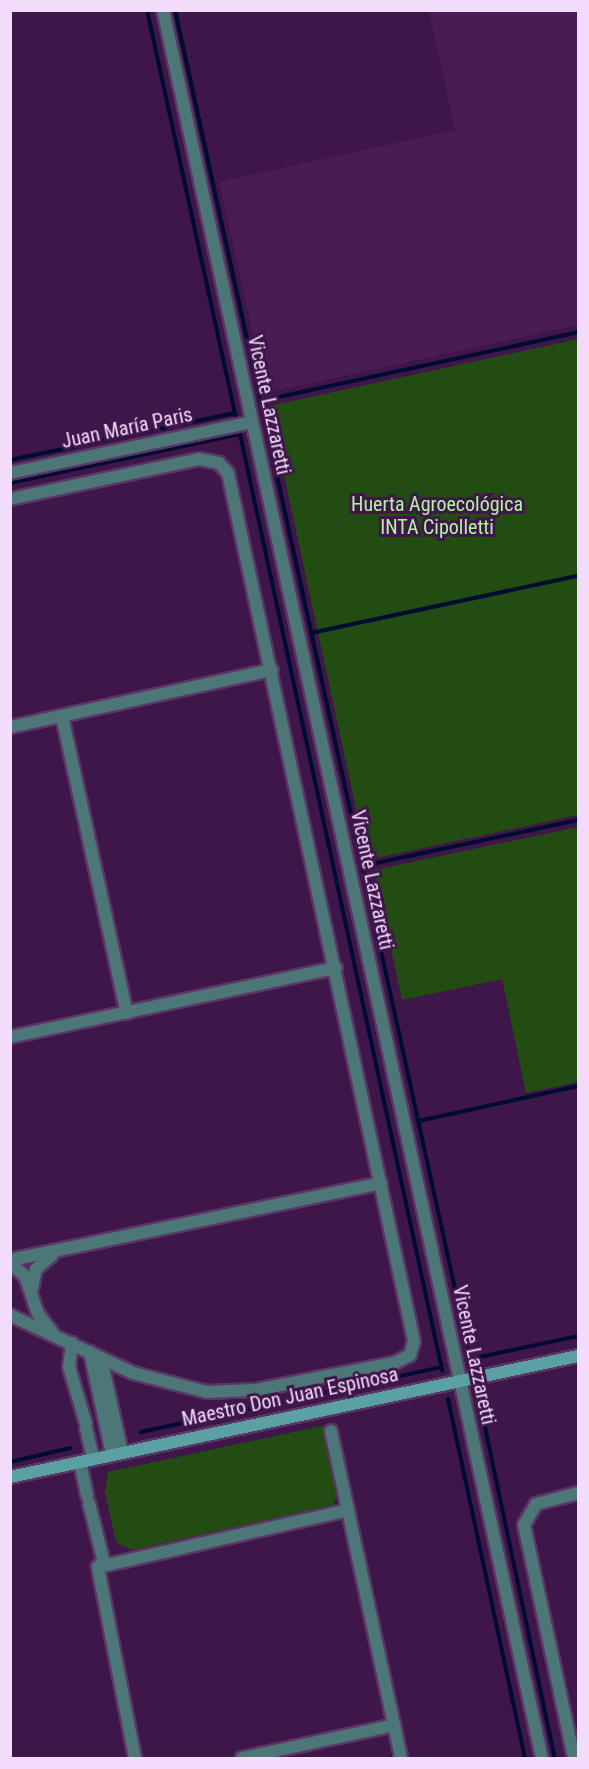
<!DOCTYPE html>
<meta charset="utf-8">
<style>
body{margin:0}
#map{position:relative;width:589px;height:1769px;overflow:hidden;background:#3e1649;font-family:"Roboto Condensed",sans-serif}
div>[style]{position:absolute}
.built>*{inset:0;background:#491c55}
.green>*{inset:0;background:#224c11}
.stream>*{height:4px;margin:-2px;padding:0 2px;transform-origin:2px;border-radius:2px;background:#000b32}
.roads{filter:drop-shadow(2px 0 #5b3665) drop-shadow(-2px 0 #5b3665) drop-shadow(0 2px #5b3665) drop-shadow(0 -2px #5b3665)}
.minor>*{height:12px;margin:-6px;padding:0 6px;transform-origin:6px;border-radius:6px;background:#4c7677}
.secondary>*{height:12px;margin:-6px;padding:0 6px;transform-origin:6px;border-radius:6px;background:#5ba1a3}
span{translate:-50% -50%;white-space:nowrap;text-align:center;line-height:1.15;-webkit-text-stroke:6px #3e1649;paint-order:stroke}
.street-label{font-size:20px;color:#f3dbfb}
.park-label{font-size:20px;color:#b2f59d}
.frame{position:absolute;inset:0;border:12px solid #f3dbfb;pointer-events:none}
</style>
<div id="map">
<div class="built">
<div style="clip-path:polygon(429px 11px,578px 11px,578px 325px,266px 393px,219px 182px,455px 130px)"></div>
</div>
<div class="green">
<div style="clip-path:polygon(578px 339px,578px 815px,367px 860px,269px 406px)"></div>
<div style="clip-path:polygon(578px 827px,578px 1082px,526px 1093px,502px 979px,402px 1000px,374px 870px)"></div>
<div style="clip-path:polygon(326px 1425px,340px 1489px,333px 1505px,132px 1550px,116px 1542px,105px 1492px,108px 1472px)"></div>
</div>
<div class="stream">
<div style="left:147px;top:10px;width:417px;rotate:77.7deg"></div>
<div style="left:175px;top:10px;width:1384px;rotate:77.65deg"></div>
<div style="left:260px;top:401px;width:325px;rotate:-12.2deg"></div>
<div style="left:10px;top:460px;width:230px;rotate:-11.8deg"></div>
<div style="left:10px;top:483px;width:235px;rotate:-12deg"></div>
<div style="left:240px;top:434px;width:958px;rotate:77.82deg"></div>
<div style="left:311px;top:633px;width:273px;rotate:-12.1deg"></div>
<div style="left:362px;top:866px;width:221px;rotate:-12deg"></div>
<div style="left:418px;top:1121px;width:164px;rotate:-12.3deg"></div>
<div style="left:470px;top:1359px;width:110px;rotate:-12deg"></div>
<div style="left:478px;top:1394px;width:372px;rotate:78.1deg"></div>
<div style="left:448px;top:1399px;width:367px;rotate:77.9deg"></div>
<div style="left:141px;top:1432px;width:307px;rotate:-12.2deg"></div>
<div style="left:10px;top:1462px;width:62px;rotate:-13.1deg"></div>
</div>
<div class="roads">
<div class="minor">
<div style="left:163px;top:10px;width:1789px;rotate:77.77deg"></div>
<div style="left:10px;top:473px;width:247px;rotate:-11.9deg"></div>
<div style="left:10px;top:499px;width:193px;rotate:-11.9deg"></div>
<div style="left:199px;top:459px;width:20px;rotate:11deg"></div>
<div style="left:219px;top:463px;width:13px;rotate:48deg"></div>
<div style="left:228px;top:473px;width:888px;rotate:77.91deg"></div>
<div style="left:414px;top:1341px;width:15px;rotate:106deg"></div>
<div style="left:410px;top:1355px;width:18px;rotate:153deg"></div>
<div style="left:394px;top:1363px;width:142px;rotate:169deg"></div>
<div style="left:255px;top:1390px;width:48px;rotate:177.6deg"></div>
<div style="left:207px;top:1392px;width:76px;rotate:-165.6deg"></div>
<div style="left:133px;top:1373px;width:136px;rotate:-154.8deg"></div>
<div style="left:62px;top:716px;width:304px;rotate:77.7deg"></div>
<div style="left:10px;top:727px;width:268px;rotate:-12.3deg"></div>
<div style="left:10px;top:1037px;width:333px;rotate:-12deg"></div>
<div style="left:10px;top:1260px;width:379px;rotate:-11.7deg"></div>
<div style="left:10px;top:1263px;width:20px;rotate:41deg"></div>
<div style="left:25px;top:1276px;width:40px;rotate:71.1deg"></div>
<div style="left:38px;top:1314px;width:23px;rotate:52deg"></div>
<div style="left:32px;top:1289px;width:20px;rotate:-79deg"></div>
<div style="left:36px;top:1269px;width:21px;rotate:-41deg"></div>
<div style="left:72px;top:1343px;width:24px;rotate:97deg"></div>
<div style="left:69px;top:1367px;width:59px;rotate:73.4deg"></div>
<div style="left:90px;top:1352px;width:105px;rotate:77.9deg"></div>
<div style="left:101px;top:1358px;width:97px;rotate:77.5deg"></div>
<div style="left:86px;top:1428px;width:32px;rotate:77deg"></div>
<div style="left:331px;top:1431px;width:334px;rotate:77.9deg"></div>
<div style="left:80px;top:1462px;width:34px;rotate:78deg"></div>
<div style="left:89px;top:1503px;width:62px;rotate:76deg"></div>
<div style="left:135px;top:1758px;width:195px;rotate:-101deg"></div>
<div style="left:98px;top:1567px;width:256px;rotate:-12.8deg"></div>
<div style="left:242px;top:1758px;width:156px;rotate:-12.2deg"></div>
<div style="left:574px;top:1758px;width:238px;rotate:-102.1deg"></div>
<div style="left:524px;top:1525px;width:24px;rotate:-60deg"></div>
<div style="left:536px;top:1504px;width:43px;rotate:-14.7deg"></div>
</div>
<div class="secondary">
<div style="left:10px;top:1477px;width:581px;rotate:-12.03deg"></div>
</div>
</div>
<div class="street-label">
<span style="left:269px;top:405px;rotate:78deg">Vicente Lazzaretti</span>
<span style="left:127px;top:428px;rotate:-12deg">Juan María Paris</span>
<span style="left:372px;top:880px;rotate:78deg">Vicente Lazzaretti</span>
<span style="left:474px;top:1355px;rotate:78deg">Vicente Lazzaretti</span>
<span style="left:290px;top:1397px;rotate:-12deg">Maestro Don Juan Espinosa</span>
</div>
<div class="park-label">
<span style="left:437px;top:516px">Huerta Agroecológica<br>INTA Cipolletti</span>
</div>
<div class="frame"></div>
</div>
